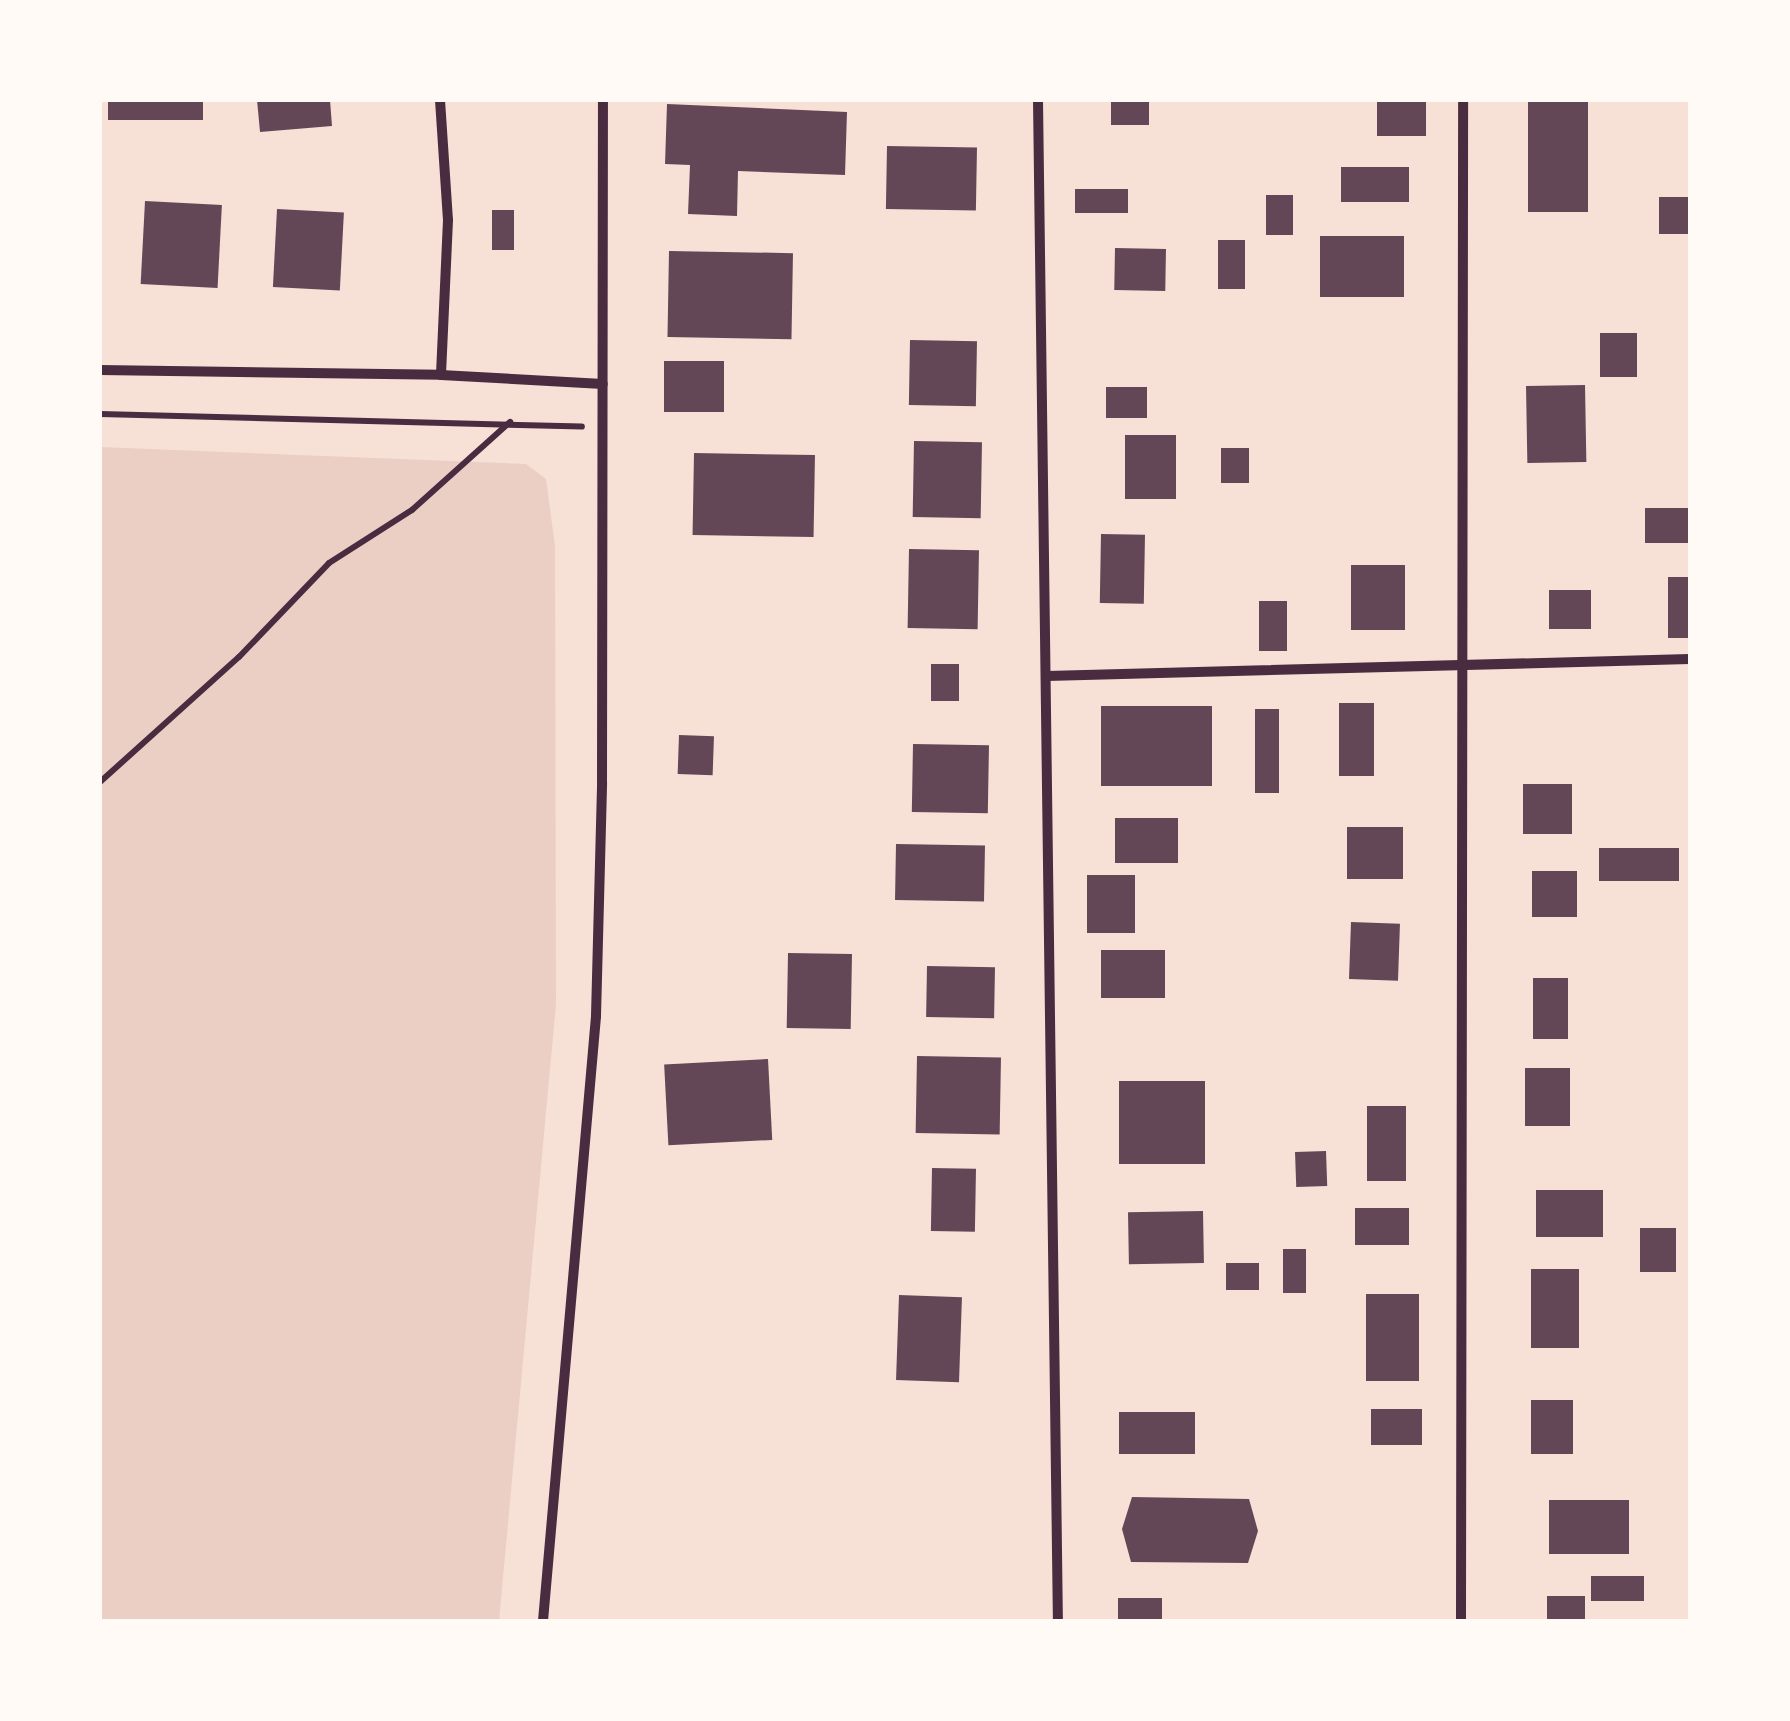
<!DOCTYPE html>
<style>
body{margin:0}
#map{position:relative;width:1790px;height:1721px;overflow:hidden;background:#f7e1d7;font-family:Raleway,sans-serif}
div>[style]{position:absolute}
.green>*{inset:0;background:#ebcfc5}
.building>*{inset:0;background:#644757;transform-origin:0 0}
.path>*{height:6px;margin:-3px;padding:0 3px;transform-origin:3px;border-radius:3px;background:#4a2c40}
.minor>*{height:10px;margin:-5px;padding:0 5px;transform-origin:5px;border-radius:5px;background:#4a2c40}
span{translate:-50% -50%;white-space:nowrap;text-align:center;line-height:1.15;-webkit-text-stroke:8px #fffaf5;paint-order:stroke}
.frame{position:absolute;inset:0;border:102px solid #fffaf5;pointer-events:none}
</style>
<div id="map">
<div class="green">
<div style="clip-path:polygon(100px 447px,526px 464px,546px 479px,555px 546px,556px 1004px,499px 1621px,100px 1621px)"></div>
</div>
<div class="building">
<div style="left:108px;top:100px;width:95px;height:20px"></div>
<div style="clip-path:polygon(257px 100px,330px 100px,332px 126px,260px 132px)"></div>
<div style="left:1111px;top:100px;width:38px;height:25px"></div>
<div style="left:1528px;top:100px;width:60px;height:112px"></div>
<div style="left:1377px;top:102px;width:49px;height:34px"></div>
<div style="clip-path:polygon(667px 104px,847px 112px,845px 175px,738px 171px,737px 216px,688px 214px,690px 165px,665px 164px)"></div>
<div style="left:887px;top:146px;width:90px;height:63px;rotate:1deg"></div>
<div style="left:1341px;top:167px;width:68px;height:35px"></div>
<div style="left:1128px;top:189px;width:24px;height:53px;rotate:90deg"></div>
<div style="left:1266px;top:195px;width:27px;height:40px"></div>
<div style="left:1659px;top:197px;width:31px;height:37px"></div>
<div style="left:145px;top:201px;width:77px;height:83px;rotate:3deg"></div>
<div style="left:277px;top:209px;width:67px;height:78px;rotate:3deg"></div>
<div style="left:492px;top:210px;width:22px;height:40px"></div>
<div style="left:1320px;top:236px;width:84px;height:61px"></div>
<div style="left:1218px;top:240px;width:27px;height:49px"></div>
<div style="left:1115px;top:248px;width:51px;height:42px;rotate:1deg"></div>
<div style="left:669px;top:251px;width:124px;height:86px;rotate:1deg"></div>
<div style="left:1600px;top:333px;width:37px;height:44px"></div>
<div style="left:910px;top:340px;width:67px;height:65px;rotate:1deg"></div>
<div style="left:664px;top:361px;width:60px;height:51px"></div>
<div style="left:1585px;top:385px;width:77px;height:59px;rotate:89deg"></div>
<div style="left:1106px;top:387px;width:41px;height:31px"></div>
<div style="left:1125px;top:435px;width:51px;height:64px"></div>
<div style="left:914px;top:441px;width:68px;height:76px;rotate:1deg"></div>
<div style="left:1221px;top:448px;width:28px;height:35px"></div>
<div style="left:694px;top:453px;width:121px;height:82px;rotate:1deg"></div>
<div style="left:1645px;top:508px;width:45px;height:35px"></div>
<div style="left:1101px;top:534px;width:44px;height:69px;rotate:1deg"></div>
<div style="left:909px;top:549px;width:70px;height:79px;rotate:1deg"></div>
<div style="left:1351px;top:565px;width:54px;height:65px"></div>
<div style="left:1668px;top:577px;width:22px;height:61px"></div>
<div style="left:1549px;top:590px;width:42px;height:39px"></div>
<div style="left:1259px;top:601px;width:28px;height:50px"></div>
<div style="left:931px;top:664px;width:28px;height:37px"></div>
<div style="left:1339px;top:703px;width:35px;height:73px"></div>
<div style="left:1101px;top:706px;width:111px;height:80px"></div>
<div style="left:1255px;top:709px;width:24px;height:84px"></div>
<div style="left:679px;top:735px;width:35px;height:39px;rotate:2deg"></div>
<div style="left:913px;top:744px;width:76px;height:68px;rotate:1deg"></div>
<div style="left:1523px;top:784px;width:49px;height:50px"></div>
<div style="left:1115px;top:818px;width:63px;height:45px"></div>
<div style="left:1347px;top:827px;width:56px;height:52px"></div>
<div style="left:896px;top:844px;width:89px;height:56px;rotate:1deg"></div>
<div style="left:1599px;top:848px;width:80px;height:33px"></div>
<div style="left:1532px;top:871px;width:45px;height:46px"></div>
<div style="left:1087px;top:875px;width:48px;height:58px"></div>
<div style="left:1351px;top:922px;width:49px;height:57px;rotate:2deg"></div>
<div style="left:1101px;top:950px;width:64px;height:48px"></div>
<div style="left:788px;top:953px;width:64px;height:75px;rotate:1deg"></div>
<div style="left:927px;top:966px;width:68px;height:51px;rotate:1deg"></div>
<div style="left:1533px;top:978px;width:35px;height:61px"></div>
<div style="left:917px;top:1056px;width:84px;height:77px;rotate:1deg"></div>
<div style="left:768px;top:1059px;width:81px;height:104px;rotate:87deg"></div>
<div style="left:1570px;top:1068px;width:58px;height:45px;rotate:90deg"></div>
<div style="left:1119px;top:1081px;width:86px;height:83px"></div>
<div style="left:1367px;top:1106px;width:39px;height:75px"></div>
<div style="left:1326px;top:1151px;width:35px;height:31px;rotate:88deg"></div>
<div style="left:932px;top:1168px;width:44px;height:63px;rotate:1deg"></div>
<div style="left:1536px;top:1190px;width:67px;height:47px"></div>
<div style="left:1355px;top:1208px;width:54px;height:37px"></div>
<div style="left:1203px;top:1211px;width:52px;height:75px;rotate:89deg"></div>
<div style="left:1640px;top:1228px;width:36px;height:44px"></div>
<div style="left:1283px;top:1249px;width:23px;height:44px"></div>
<div style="left:1226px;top:1263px;width:33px;height:27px"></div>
<div style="left:1531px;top:1269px;width:48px;height:79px"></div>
<div style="left:1366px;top:1294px;width:53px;height:87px"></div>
<div style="left:899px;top:1295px;width:63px;height:85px;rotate:2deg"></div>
<div style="left:1531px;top:1400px;width:42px;height:54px"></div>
<div style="left:1371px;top:1409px;width:51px;height:36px"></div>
<div style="left:1119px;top:1412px;width:76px;height:42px"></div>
<div style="clip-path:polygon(1132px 1497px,1249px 1499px,1258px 1531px,1248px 1563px,1131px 1562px,1122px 1529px)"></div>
<div style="left:1549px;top:1500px;width:80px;height:54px"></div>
<div style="left:1591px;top:1576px;width:53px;height:25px"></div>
<div style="left:1547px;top:1596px;width:38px;height:25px"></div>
<div style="left:1118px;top:1598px;width:44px;height:23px"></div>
</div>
<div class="path">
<div style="left:100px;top:414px;width:482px;rotate:1.5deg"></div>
<div style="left:100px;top:782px;width:187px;rotate:-42deg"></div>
<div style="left:239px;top:657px;width:130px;rotate:-46.2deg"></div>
<div style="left:329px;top:563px;width:98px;rotate:-32.6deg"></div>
<div style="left:412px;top:510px;width:132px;rotate:-41.9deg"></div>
</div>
<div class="minor">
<div style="left:440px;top:100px;width:120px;rotate:86.2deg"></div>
<div style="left:448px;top:220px;width:155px;rotate:92.6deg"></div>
<div style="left:1038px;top:100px;width:1521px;rotate:89.25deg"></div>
<div style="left:100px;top:370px;width:341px;rotate:0.8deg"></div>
<div style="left:441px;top:375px;width:162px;rotate:3.2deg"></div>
<div style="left:1047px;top:676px;width:643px;rotate:-1.51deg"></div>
<div style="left:543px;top:1621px;width:607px;rotate:-84.99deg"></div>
<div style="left:596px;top:1016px;width:233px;rotate:-88.5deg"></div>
<div style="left:602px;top:783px;width:683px;rotate:-89.92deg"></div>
<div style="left:1461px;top:1621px;width:1521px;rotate:-89.92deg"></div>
</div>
<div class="frame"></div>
</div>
